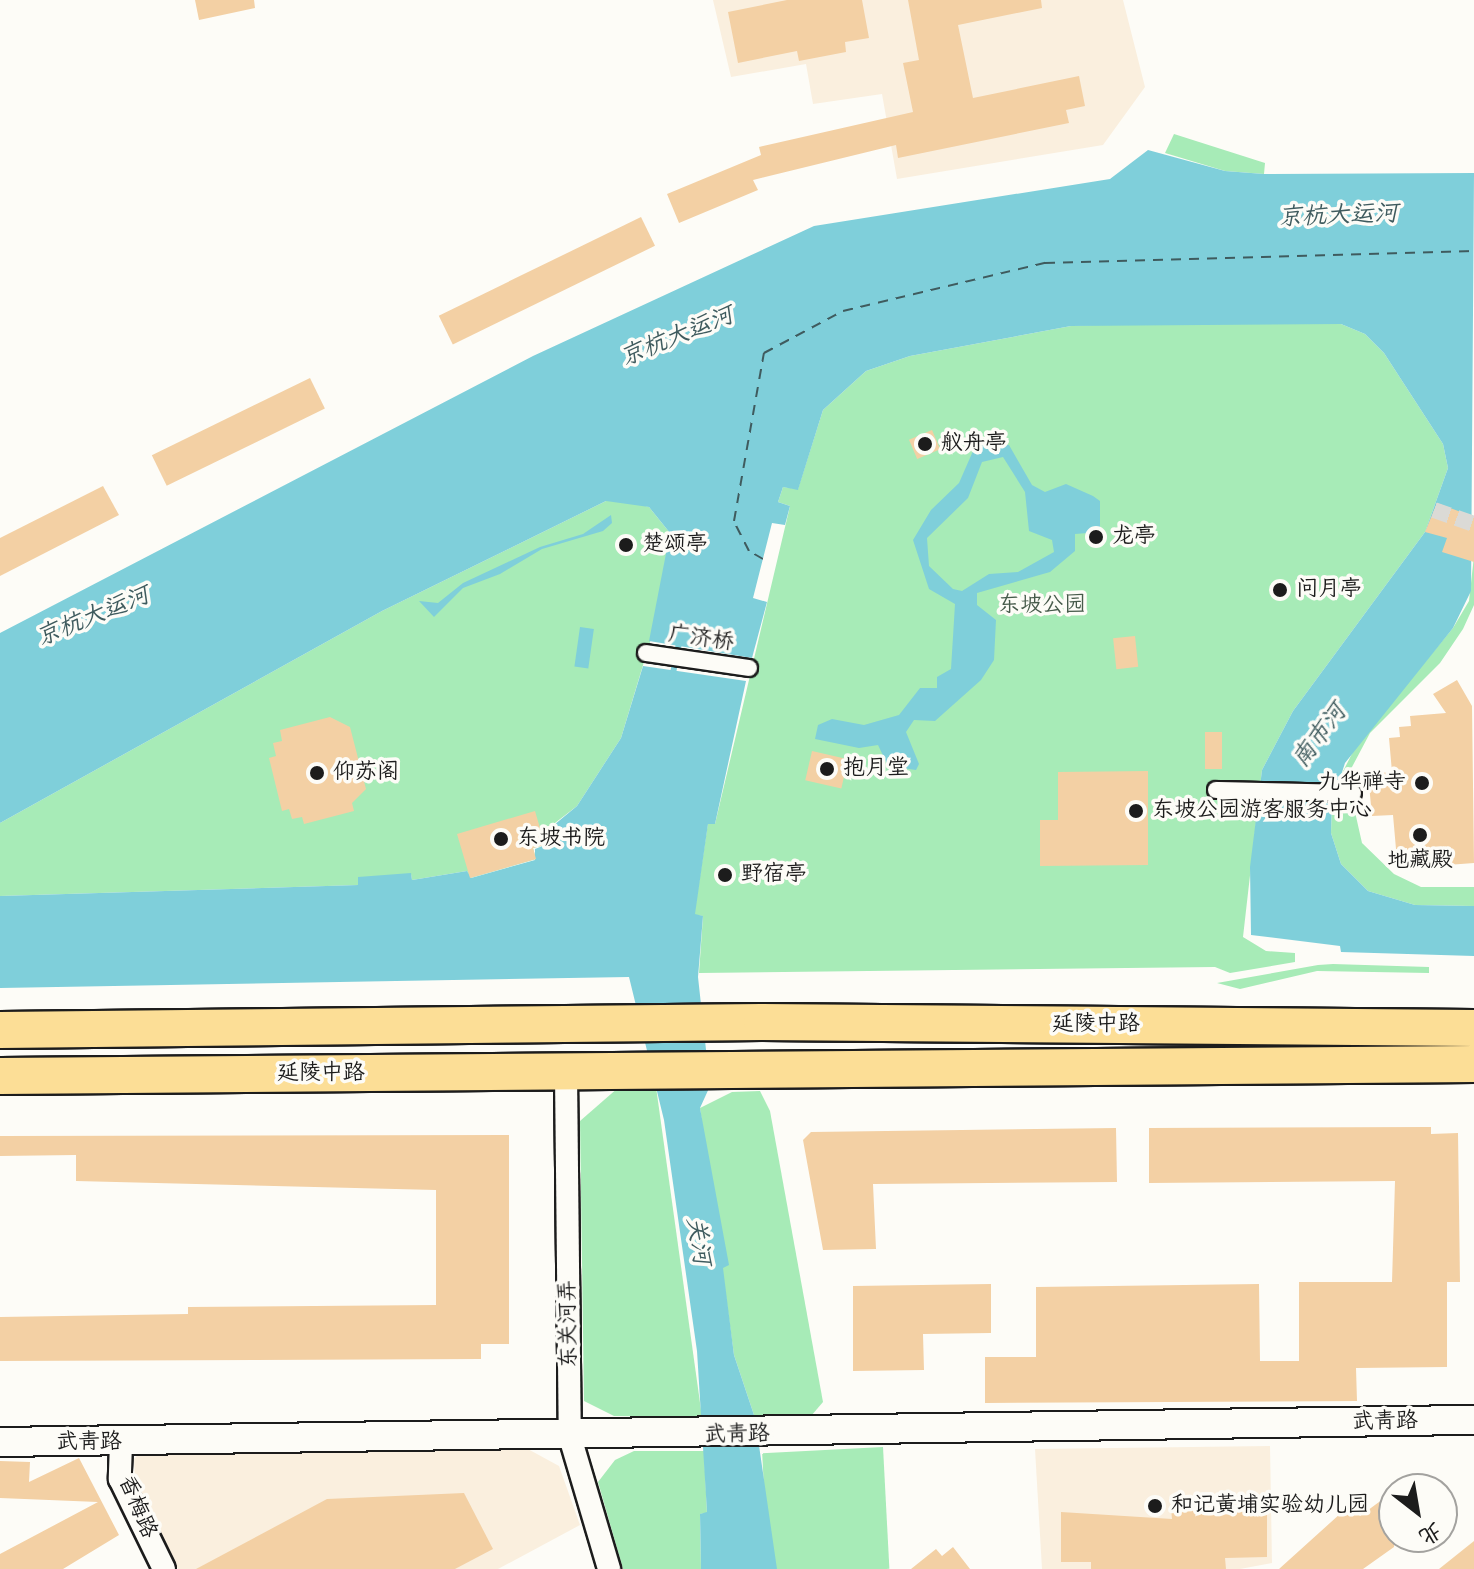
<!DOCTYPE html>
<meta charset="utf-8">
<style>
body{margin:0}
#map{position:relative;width:1474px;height:1569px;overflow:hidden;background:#fdfcf7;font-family:Kalam,"LXGW WenKai TC",sans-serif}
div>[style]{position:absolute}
.built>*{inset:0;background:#faefde}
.green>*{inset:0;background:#a7ebb7;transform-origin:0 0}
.water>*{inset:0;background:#7fcfda;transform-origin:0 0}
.stream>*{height:6px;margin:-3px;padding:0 3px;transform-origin:3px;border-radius:3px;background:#7fcfda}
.ferry>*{height:2px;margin-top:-1px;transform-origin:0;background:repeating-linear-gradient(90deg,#3f5b5e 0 10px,transparent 0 18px)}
.building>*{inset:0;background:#f3d0a4;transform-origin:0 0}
.pedestrian-tunnel>*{height:16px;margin-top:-8px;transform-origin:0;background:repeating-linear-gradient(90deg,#dbdad6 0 16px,transparent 0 24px)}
.roads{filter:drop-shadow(2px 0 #1c1c1c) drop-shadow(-2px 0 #1c1c1c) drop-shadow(0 2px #1c1c1c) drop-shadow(0 -2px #1c1c1c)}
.pedestrian>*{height:16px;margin:-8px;padding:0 8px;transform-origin:8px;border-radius:8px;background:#fdfcf7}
.minor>*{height:22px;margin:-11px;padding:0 11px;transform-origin:11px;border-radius:11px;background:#fdfcf7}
.tertiary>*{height:28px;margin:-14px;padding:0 14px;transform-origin:14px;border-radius:14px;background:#fdfcf7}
.primary>*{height:36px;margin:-18px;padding:0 18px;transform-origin:18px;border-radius:18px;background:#fcde96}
.dots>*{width:22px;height:22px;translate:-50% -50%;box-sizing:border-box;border:4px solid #fdfcf7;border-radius:50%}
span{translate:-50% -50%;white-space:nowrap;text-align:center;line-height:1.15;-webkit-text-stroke:7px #fdfcf7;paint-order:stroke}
.poi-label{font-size:22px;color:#1c1c1c}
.left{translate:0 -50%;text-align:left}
.right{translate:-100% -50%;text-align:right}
.park-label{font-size:22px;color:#465a4a}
.street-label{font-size:22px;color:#1c1c1c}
.water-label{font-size:24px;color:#3f5b5e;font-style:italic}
.north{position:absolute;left:1378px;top:1473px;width:80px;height:80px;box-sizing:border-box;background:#fdfcf7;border:2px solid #a3a29f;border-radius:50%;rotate:149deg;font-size:22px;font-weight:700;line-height:32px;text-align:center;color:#1c1c1c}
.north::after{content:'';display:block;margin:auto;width:28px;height:36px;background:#1c1c1c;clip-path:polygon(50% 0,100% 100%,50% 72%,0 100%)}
</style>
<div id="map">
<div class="built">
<div style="clip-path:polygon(713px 0,1123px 0,1145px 87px,1103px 145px,897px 179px,882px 94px,813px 104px,806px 64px,731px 77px)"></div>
<div style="clip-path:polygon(1270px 1446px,1272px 1563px,1240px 1569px,1042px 1569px,1035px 1449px)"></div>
<div style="clip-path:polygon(526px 1448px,559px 1466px,580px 1525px,498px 1569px,178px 1569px,135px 1480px,134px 1459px,142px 1450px)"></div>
</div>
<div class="green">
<div style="clip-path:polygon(1174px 134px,1265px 163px,1264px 174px,1225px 171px,1165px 153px)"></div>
<div style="clip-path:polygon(1141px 323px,1341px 324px,1365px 334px,1384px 353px,1443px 444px,1448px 468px,1425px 532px,1293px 711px,1262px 770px,1243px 937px,1266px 951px,1295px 953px,1295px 962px,1230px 973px,1215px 967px,699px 973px,703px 916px,694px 915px,708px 823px,715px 824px,790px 506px,778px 502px,783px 487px,798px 489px,823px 410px,866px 371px,910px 356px,1071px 326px)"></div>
<div style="clip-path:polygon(623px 500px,649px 507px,670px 533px,660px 609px,621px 738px,577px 806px,542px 833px,545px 845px,533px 848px,536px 859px,470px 878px,467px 871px,412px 880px,411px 874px,358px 878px,359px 885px,0 896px,0 823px,382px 611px,606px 501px)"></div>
<div style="clip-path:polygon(1474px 556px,1474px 605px,1463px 629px,1440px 663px,1370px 733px,1352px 767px,1351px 784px,1337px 783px,1357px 744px,1453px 628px,1469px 601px)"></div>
<div style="clip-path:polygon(1332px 803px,1353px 803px,1362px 843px,1394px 874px,1421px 887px,1474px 887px,1474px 906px,1415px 905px,1368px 891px,1341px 864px,1331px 833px)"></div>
<div style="clip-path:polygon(1318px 965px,1333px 964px,1429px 967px,1429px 973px,1317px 971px,1240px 989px,1217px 983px)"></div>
<div style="clip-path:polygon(619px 1087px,656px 1087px,702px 1417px,614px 1416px,584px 1401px,580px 1121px)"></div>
<div style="clip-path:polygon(760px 1091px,770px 1111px,823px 1402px,811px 1416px,755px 1418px,734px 1355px,700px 1108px,732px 1092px)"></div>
<div style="left:883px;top:1447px;width:122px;height:121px;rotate:87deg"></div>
<div style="clip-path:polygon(634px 1451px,704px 1451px,707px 1513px,700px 1514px,701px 1569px,623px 1569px,598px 1482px,615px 1460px)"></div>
</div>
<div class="water">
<div style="clip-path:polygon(1148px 150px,1225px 171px,1264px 174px,1474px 173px,1471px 591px,1453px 628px,1345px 763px,1332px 803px,1331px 833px,1341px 864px,1368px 891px,1415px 905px,1474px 906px,1474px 956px,1341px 952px,1340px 946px,1251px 935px,1250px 867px,1262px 770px,1293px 711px,1425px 532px,1448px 468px,1443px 444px,1384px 353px,1365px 334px,1341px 324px,1071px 326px,910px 356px,866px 371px,823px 410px,798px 490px,783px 487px,778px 502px,790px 506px,785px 525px,772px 523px,753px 598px,767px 602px,752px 658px,649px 641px,670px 533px,649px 507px,606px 501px,382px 611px,0 823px,0 633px,533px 356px,814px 226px,1110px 179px)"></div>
<div style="clip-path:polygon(evenodd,983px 445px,1009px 445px,1032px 485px,1045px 492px,1066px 484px,1093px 496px,1100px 501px,1100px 532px,1075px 534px,1075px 551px,1050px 572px,977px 593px,977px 605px,996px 620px,994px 660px,981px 680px,935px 721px,914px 720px,906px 732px,919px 764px,916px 770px,888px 766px,878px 745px,859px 748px,815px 739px,818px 725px,832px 719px,864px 725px,899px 715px,920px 688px,937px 688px,937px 677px,951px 669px,955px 604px,929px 589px,913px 540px,931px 510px,959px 483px,973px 451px,983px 445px,1003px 457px,1025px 492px,1029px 531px,1052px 540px,1054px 552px,1018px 572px,989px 574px,962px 591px,953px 589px,929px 566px,927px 538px,968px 498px,982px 462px,1003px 457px)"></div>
<div style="clip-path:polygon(611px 515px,612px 523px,603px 531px,542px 549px,500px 574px,463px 588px,434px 617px,419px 601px,438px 603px,463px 583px,540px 547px,583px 534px)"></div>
<div style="left:580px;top:627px;width:14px;height:40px;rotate:8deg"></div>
<div style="clip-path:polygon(643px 666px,746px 681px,715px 824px,708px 824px,695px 914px,703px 916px,698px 977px,710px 1086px,700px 1108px,729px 1265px,723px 1268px,734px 1355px,755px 1418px,777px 1569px,701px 1569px,700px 1514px,707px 1512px,697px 1351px,664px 1120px,629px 977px,0 988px,0 896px,358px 885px,358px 877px,411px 873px,412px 880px,467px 871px,471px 878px,535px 860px,535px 849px,545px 845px,543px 834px,577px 806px,621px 738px)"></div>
</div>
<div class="stream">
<div style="left:672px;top:678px;width:41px;rotate:-78.7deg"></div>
</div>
<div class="ferry">
<div style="left:763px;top:559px;width:16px;rotate:-150deg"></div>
<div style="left:749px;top:551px;width:34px;rotate:-117deg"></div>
<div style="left:734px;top:521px;width:171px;rotate:-79.9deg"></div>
<div style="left:764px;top:353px;width:89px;rotate:-28deg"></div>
<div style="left:843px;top:311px;width:208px;rotate:-13.4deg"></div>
<div style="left:1045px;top:263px;width:429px;rotate:-1.6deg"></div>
</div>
<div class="building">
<div style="clip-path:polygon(195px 0,254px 0,255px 8px,199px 20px)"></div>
<div style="clip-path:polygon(787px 0,862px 0,869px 38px,845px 42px,846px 52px,799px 61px,797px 51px,738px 63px,728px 12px)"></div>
<div style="clip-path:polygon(908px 0,1041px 0,1042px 8px,958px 25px,973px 98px,1079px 76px,1085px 106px,1066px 110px,1069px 123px,898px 158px,896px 145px,753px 180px,758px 190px,679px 223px,667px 194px,761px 155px,759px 147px,913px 112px,903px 63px,919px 60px)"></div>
<div style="left:641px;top:217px;width:32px;height:225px;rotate:64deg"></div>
<div style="left:310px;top:378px;width:34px;height:176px;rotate:64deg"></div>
<div style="left:932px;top:430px;width:21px;height:25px;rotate:67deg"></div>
<div style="clip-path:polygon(103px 486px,119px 515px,0 576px,0 538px)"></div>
<div style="clip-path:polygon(1437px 503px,1474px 517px,1474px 562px,1442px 552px,1447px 538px,1425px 532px)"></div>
<div style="left:1135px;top:636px;width:31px;height:22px;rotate:84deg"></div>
<div style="clip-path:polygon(1457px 680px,1472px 706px,1474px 863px,1421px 867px,1419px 857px,1408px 858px,1407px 848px,1396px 849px,1393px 815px,1372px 816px,1368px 774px,1392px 772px,1389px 738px,1400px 737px,1399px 727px,1411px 726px,1410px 716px,1446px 713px,1433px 694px)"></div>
<div style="clip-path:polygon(330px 717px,350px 727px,366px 789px,352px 803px,354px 811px,304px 824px,302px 817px,292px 819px,289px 809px,282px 811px,269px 758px,276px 756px,273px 743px,282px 741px,280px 730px)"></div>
<div style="left:1205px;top:732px;width:17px;height:37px"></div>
<div style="left:812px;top:751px;width:37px;height:30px;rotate:13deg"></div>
<div style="clip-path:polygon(1148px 771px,1148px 865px,1040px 866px,1040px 820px,1058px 820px,1058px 772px)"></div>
<div style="clip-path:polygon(535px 811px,545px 845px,533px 848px,536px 859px,470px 878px,457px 834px)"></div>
<div style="clip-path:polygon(1431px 1127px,1431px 1134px,1458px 1133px,1460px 1282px,1447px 1282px,1447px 1367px,1356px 1368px,1357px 1401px,985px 1403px,985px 1357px,1036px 1357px,1036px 1287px,1259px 1284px,1260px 1361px,1299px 1361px,1299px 1282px,1392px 1282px,1395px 1181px,1149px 1183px,1149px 1128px)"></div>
<div style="clip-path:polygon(1116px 1128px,1117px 1182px,873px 1184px,876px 1249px,823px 1250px,803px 1140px,811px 1132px)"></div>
<div style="clip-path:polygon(509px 1135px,509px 1344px,481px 1344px,481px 1359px,0 1361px,0 1317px,188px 1314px,188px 1307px,436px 1305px,436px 1190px,76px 1181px,76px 1155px,0 1156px,0 1136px)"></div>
<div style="clip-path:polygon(991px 1284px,991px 1333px,923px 1334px,924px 1370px,853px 1371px,853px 1286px)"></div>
<div style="clip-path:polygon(79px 1458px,119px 1535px,63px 1569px,0 1569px,0 1554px,98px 1502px,0 1498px,0 1461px,30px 1462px,29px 1482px)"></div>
<div style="clip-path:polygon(1394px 1491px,1394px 1547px,1363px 1569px,1279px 1569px,1351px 1504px,1360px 1516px)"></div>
<div style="clip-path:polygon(464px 1493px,493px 1549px,455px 1569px,196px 1569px,327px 1499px)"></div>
<div style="clip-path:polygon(1267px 1507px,1267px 1557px,1225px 1558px,1226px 1569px,1091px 1569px,1091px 1562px,1061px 1562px,1061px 1512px,1172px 1519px,1171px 1509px)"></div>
<div style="clip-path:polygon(1474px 1541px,1474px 1569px,1439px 1569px)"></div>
<div style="clip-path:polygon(953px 1547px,970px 1569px,911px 1569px,936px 1549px,942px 1556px)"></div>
</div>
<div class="pedestrian-tunnel">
<div style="left:1434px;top:510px;width:42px;rotate:19.3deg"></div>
</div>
<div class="roads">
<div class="pedestrian">
<div style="left:646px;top:653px;width:104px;rotate:8.3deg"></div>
<div style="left:1216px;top:790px;width:137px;rotate:1.3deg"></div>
</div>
<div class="minor">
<div style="left:566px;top:1074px;width:363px;rotate:89.4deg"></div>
<div style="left:570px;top:1437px;width:138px;rotate:73.5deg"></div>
<div style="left:121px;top:1443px;width:36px;rotate:92deg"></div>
<div style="left:120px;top:1479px;width:100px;rotate:63.9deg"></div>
</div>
<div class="tertiary">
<div style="left:0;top:1442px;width:1474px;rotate:-0.86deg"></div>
</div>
<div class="primary">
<div style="left:0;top:1030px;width:762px;rotate:-0.6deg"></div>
<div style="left:762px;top:1022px;width:712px;rotate:0.48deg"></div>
<div style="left:0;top:1076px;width:1474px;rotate:-0.47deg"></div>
</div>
</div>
<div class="dots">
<div style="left:925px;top:444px;background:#1c1c1c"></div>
<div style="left:1096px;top:537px;background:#1c1c1c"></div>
<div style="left:626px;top:545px;background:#1c1c1c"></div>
<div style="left:1280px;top:590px;background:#1c1c1c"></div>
<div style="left:827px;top:769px;background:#1c1c1c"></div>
<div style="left:317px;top:773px;background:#1c1c1c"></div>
<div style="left:1422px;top:783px;background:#1c1c1c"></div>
<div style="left:1136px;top:811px;background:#1c1c1c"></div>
<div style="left:1420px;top:835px;background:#1c1c1c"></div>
<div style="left:501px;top:839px;background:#1c1c1c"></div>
<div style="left:725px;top:875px;background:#1c1c1c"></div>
<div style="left:1155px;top:1506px;background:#1c1c1c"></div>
</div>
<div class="poi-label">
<span class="left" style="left:941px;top:444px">舣舟亭</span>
<span class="left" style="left:1112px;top:537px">龙亭</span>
<span class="left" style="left:642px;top:545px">楚颂亭</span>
<span class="left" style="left:1296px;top:590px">问月亭</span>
<span class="left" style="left:843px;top:769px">抱月堂</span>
<span class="left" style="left:333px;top:773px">仰苏阁</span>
<span class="right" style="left:1406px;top:783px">九华禅寺</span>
<span class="left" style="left:1152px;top:811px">东坡公园游客服务中心</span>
<span class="left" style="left:517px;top:839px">东坡书院</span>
<span style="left:1420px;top:861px">地藏殿</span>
<span class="left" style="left:741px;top:875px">野宿亭</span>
<span class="left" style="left:1171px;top:1506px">和记黄埔实验幼儿园</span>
</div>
<div class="park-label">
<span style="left:1042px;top:606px">东坡公园</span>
</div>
<div class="street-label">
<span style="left:701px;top:639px;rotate:8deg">广济桥</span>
<span style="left:1096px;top:1025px">延陵中路</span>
<span style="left:321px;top:1074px">延陵中路</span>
<span style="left:569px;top:1324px;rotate:-91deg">东关河弄</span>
<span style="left:1385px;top:1422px;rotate:-1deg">武青路</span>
<span style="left:737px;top:1435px;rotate:-1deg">武青路</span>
<span style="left:89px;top:1443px">武青路</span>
<span style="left:137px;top:1507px;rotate:67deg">香梅路</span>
</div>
<div class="water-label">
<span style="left:1338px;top:216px;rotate:-2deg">京杭大运河</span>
<span style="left:677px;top:337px;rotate:-22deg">京杭大运河</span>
<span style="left:93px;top:617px;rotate:-22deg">京杭大运河</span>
<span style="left:1320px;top:736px;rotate:-53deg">南市河</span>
<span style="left:698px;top:1241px;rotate:81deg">关河</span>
</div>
<div class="north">北</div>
</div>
